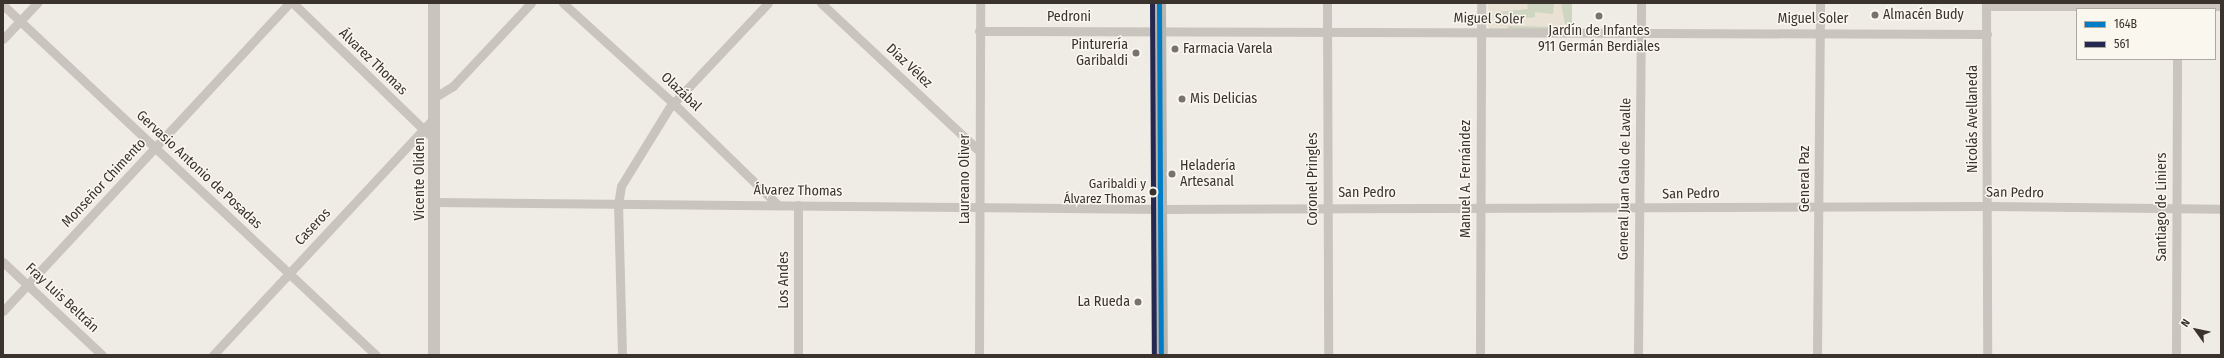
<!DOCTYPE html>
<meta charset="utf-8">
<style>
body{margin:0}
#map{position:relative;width:2224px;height:358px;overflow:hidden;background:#efece6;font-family:"Fira Sans Condensed",sans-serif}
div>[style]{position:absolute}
.green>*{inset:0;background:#ced5c1}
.plaza>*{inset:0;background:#e8e1d4}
.minor>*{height:9px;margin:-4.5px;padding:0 4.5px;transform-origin:4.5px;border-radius:4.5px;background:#c9c4be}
.tertiary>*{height:12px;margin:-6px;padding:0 6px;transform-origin:6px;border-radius:6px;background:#c9c4be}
.secondary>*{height:13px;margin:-6.5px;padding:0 6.5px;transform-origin:6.5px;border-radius:6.5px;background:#b9b5af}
.bus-1>*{height:5px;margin:-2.5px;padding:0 2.5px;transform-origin:2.5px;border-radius:2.5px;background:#007dc5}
.bus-2>*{height:5px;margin:-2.5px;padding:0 2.5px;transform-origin:2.5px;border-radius:2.5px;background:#252850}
.dots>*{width:11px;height:11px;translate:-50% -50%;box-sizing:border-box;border:2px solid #faf7ef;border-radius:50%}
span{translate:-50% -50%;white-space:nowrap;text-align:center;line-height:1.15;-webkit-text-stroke:3px #faf7ef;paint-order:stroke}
.bus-label{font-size:13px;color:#3a322c}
.right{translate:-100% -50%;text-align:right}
.poi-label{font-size:14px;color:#3a322c}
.left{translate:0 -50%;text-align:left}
.street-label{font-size:14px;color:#3a322c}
.frame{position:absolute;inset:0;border:4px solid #3a322c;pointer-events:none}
.legend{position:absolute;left:2076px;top:8px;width:140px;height:52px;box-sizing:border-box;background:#faf7ef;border:1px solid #ada8a1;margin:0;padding:5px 7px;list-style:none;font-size:12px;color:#3a322c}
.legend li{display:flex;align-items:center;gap:8px;height:20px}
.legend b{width:20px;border:1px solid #ada8a1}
.north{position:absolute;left:2176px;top:310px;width:40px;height:40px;-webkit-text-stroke:3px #faf7ef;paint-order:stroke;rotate:303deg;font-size:11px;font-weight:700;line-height:16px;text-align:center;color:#3a322c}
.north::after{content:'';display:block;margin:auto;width:14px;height:18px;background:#3a322c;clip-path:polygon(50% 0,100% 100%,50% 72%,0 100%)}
</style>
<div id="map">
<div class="green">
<div style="clip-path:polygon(1488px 3px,1572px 3px,1572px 31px,1492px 29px,1488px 26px)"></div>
</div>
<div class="plaza">
<div style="clip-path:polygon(1488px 3px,1527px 3px,1528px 9px,1498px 12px,1499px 21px,1535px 17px,1535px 12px,1553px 14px,1554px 3px,1550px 3px,1561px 3px,1565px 24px,1572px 25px,1572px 31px,1553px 31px,1553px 27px,1508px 26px,1507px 30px,1492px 29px,1488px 26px)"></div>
</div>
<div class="minor">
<div style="left:293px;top:3px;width:188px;rotate:44.1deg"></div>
<div style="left:563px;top:3px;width:149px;rotate:42.3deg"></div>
<div style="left:673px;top:103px;width:145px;rotate:44.2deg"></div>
<div style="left:821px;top:3px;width:215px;rotate:43.1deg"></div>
<div style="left:1327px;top:3px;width:352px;rotate:89.8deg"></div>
<div style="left:1986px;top:3px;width:352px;rotate:89.8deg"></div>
<div style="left:3px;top:5px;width:511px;rotate:43.18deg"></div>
<div style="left:1986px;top:6px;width:235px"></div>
<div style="left:979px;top:31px;width:1008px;rotate:0.17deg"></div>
<div style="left:3px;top:39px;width:50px;rotate:-46.6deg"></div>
<div style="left:435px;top:97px;width:21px;rotate:-31deg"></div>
<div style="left:453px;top:86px;width:114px;rotate:-46.8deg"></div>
<div style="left:435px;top:202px;width:725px;rotate:0.55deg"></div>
<div style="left:1160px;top:209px;width:828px;rotate:-0.21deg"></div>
<div style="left:1988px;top:206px;width:233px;rotate:0.7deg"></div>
<div style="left:3px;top:262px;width:136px;rotate:43.2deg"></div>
<div style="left:3px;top:311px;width:420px;rotate:-47.1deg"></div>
<div style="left:213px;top:355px;width:324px;rotate:-47deg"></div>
<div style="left:622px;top:355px;width:150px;rotate:-91.5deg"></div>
<div style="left:618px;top:205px;width:19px;rotate:-81deg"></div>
<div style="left:621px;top:186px;width:92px;rotate:-58.4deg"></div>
<div style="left:669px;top:108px;width:144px;rotate:-46.7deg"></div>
<div style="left:798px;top:355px;width:150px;rotate:-90deg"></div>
<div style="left:979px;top:355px;width:352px;rotate:-89.8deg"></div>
<div style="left:1480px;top:355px;width:352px;rotate:-89.8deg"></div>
<div style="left:1638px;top:355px;width:352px;rotate:-89.5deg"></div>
<div style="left:1817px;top:355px;width:352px;rotate:-89.5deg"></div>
<div style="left:2176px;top:355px;width:296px;rotate:-89.8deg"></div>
</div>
<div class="tertiary">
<div style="left:434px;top:355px;width:352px;rotate:-90deg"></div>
</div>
<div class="secondary">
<div style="left:1159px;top:3px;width:352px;rotate:89.7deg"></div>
</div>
<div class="bus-1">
<div style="left:1159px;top:3px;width:352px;rotate:89.7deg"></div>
</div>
<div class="bus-2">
<div style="left:1152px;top:3px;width:352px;rotate:89.7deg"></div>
</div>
<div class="dots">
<div style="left:1875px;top:15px;background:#79736d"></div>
<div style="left:1599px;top:16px;background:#79736d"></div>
<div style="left:1175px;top:49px;background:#79736d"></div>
<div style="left:1136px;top:53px;background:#79736d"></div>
<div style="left:1182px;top:99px;background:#79736d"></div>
<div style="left:1172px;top:174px;background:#79736d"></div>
<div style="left:1153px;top:192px;background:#3a322c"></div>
<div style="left:1138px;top:302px;background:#79736d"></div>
</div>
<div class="bus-label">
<span class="right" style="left:1146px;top:192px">Garibaldi y<br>Álvarez Thomas</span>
</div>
<div class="poi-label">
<span class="left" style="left:1883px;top:15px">Almacén Budy</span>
<span style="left:1599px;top:39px">Jardín de Infantes<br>911 Germán Berdiales</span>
<span class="right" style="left:1128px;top:53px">Pinturería<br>Garibaldi</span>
<span class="left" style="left:1183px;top:49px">Farmacia Varela</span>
<span class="left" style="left:1190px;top:99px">Mis Delicias</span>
<span class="left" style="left:1180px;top:174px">Heladería<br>Artesanal</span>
<span class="right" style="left:1130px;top:302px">La Rueda</span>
</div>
<div class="street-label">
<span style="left:1069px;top:17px">Pedroni</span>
<span style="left:1489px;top:19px;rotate:1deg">Miguel Soler</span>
<span style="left:1813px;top:19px">Miguel Soler</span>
<span style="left:373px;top:62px;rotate:44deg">Álvarez Thomas</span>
<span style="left:909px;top:66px;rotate:43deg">Díaz Vélez</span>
<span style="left:681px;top:92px;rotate:43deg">Olazábal</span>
<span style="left:1973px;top:119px;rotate:-90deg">Nicolás Avellaneda</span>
<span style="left:199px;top:170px;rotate:43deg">Gervasio Antonio de Posadas</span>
<span style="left:420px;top:179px;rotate:-90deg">Vicente Oliden</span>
<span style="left:965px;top:179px;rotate:-90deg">Laureano Oliver</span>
<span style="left:1313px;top:179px;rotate:-90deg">Coronel Pringles</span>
<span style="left:1466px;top:179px;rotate:-90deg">Manuel A. Fernández</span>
<span style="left:1625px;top:179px;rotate:-89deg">General Juan Galo de Lavalle</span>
<span style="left:1805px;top:179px;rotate:-90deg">General Paz</span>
<span style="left:104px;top:183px;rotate:-47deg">Monseñor Chimento</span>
<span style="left:798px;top:191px;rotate:1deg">Álvarez Thomas</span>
<span style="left:1367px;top:193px">San Pedro</span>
<span style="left:2015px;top:193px;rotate:1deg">San Pedro</span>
<span style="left:1691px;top:194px;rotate:-1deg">San Pedro</span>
<span style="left:2162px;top:207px;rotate:-90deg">Santiago de Liniers</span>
<span style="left:313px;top:227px;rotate:-47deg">Caseros</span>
<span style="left:784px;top:280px;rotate:-90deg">Los Andes</span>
<span style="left:62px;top:298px;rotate:43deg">Fray Luis Beltrán</span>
</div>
<div class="frame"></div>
<ul class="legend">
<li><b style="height:5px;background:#007dc5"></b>164B</li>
<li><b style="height:5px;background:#252850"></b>561</li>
</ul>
<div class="north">N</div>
</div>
